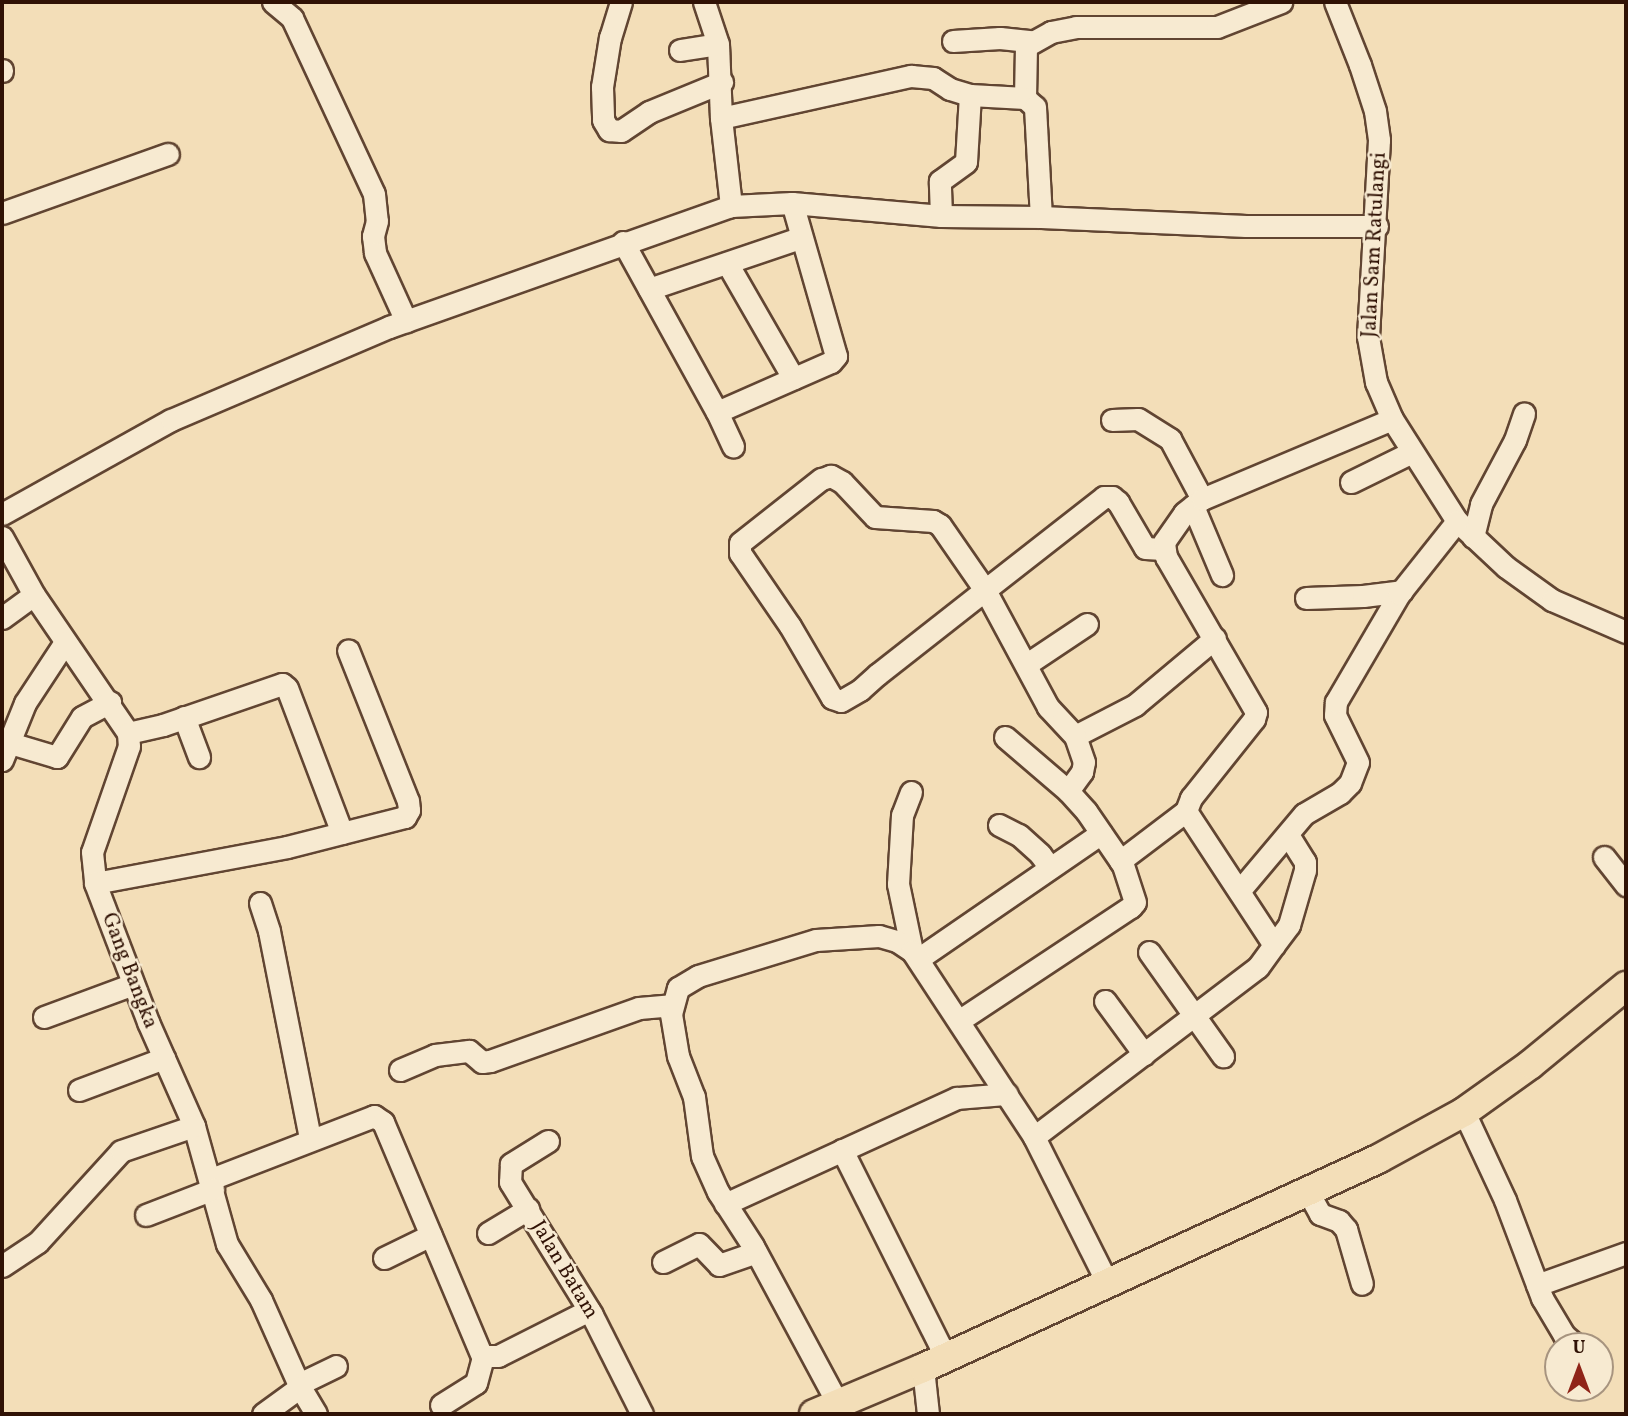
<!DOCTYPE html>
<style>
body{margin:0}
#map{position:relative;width:1628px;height:1416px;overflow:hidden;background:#f3deb8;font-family:Vollkorn,serif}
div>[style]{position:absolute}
.roads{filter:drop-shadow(2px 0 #614532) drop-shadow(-2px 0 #614532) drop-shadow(0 2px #614532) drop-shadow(0 -2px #614532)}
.minor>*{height:21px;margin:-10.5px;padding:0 10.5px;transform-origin:10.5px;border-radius:10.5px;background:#f7ead1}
.major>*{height:28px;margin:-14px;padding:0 14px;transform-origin:14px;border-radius:14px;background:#f3deb8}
span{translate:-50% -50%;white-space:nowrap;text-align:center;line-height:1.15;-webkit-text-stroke:5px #f7ead1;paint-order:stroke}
.street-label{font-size:21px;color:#301205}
.frame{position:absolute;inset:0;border:4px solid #301205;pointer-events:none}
.north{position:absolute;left:1544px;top:1332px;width:70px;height:70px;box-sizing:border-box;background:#f7ead1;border:2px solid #a7947f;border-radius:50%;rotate:0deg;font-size:19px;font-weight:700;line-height:28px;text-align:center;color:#301205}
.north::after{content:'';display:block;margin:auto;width:24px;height:32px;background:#8f2418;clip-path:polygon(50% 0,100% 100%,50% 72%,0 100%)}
</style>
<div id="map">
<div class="roads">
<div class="minor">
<div style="left:273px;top:2px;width:25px;rotate:40deg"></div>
<div style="left:292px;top:18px;width:194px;rotate:65deg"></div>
<div style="left:374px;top:194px;width:27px;rotate:84deg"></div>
<div style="left:377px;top:221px;width:16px;rotate:105deg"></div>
<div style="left:373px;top:236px;width:17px;rotate:83deg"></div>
<div style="left:375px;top:253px;width:75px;rotate:65.5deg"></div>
<div style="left:621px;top:2px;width:37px;rotate:107deg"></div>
<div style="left:610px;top:37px;width:51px;rotate:99.1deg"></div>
<div style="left:602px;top:87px;width:33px;rotate:88deg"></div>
<div style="left:603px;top:120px;width:12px;rotate:59deg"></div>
<div style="left:609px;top:130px;width:12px;rotate:5deg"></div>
<div style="left:621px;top:131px;width:34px;rotate:-34deg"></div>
<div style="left:649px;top:112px;width:79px;rotate:-22.3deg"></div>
<div style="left:704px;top:2px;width:44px;rotate:71.6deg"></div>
<div style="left:718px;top:44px;width:74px;rotate:87.7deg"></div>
<div style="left:721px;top:118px;width:89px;rotate:83.5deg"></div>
<div style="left:1335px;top:2px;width:68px;rotate:68.4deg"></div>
<div style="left:1360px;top:65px;width:48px;rotate:71.9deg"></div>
<div style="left:1375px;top:111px;width:29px;rotate:82deg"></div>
<div style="left:1379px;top:140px;width:197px;rotate:93.2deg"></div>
<div style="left:1368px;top:337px;width:46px;rotate:79.9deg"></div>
<div style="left:1376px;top:382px;width:40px;rotate:66.6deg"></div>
<div style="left:1392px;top:419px;width:121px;rotate:57.5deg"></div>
<div style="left:1457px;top:521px;width:67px;rotate:43.2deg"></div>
<div style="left:1506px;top:567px;width:57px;rotate:35.7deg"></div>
<div style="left:1552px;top:600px;width:81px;rotate:23.4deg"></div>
<div style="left:953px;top:41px;width:47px;rotate:-3.7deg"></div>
<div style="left:1000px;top:38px;width:31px;rotate:6deg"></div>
<div style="left:680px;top:50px;width:38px;rotate:-9deg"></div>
<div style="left:2px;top:71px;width:1px;rotate:-90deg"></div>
<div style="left:1025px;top:98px;width:52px;rotate:-88.9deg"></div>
<div style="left:1026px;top:46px;width:29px;rotate:-29deg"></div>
<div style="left:1051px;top:32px;width:25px;rotate:-11deg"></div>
<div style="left:1076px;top:27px;width:141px"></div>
<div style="left:1217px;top:27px;width:69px;rotate:-21.3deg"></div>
<div style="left:721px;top:118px;width:195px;rotate:-12.5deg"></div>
<div style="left:911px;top:76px;width:22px;rotate:5deg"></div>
<div style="left:933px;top:78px;width:20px;rotate:33deg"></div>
<div style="left:950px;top:89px;width:21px;rotate:17deg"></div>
<div style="left:970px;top:95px;width:55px;rotate:3.1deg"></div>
<div style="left:1025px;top:98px;width:13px;rotate:42deg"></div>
<div style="left:1035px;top:107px;width:110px;rotate:86.9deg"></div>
<div style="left:2px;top:213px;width:176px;rotate:-19.6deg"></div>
<div style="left:941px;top:216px;width:35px;rotate:-92deg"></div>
<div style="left:940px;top:181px;width:32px;rotate:-36deg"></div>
<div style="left:966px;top:162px;width:67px;rotate:-86.6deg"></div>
<div style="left:623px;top:242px;width:194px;rotate:61.1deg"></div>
<div style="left:717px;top:412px;width:38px;rotate:65deg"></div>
<div style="left:727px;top:263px;width:133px;rotate:60.1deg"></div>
<div style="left:649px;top:289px;width:159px;rotate:-18.7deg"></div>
<div style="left:717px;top:412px;width:124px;rotate:-23.7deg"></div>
<div style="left:831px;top:362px;width:8px;rotate:-50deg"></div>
<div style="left:836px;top:356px;width:159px;rotate:-106deg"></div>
<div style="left:1112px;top:420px;width:26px;rotate:-2deg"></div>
<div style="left:1138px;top:419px;width:38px;rotate:32deg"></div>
<div style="left:1170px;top:439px;width:68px;rotate:61.9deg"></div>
<div style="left:1351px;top:482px;width:68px;rotate:-26.2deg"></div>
<div style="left:1193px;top:506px;width:75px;rotate:67.2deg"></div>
<div style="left:2px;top:514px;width:193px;rotate:-29.1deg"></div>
<div style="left:171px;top:420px;width:237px;rotate:-23.1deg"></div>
<div style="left:389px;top:327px;width:363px;rotate:-19.5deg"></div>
<div style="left:731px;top:206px;width:61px;rotate:-2.8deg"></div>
<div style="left:792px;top:203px;width:150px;rotate:5deg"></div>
<div style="left:941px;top:216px;width:100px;rotate:0.6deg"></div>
<div style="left:1041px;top:217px;width:205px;rotate:2.5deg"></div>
<div style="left:1246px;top:226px;width:131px"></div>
<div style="left:2px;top:537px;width:66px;rotate:61.1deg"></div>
<div style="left:34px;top:595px;width:167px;rotate:55.7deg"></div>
<div style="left:128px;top:733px;width:13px;rotate:86deg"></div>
<div style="left:129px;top:746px;width:112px;rotate:109.2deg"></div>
<div style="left:92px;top:852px;width:31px;rotate:84deg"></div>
<div style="left:95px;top:883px;width:149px;rotate:69.1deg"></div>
<div style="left:148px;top:1022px;width:114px;rotate:66.1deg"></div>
<div style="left:194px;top:1126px;width:123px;rotate:74.4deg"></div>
<div style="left:227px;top:1244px;width:66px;rotate:58.7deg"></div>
<div style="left:261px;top:1300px;width:95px;rotate:65.9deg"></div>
<div style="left:300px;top:1387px;width:31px;rotate:59deg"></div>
<div style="left:1473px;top:537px;width:34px;rotate:-76deg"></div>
<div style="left:1481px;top:504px;width:72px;rotate:-62deg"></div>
<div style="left:1515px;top:440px;width:28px;rotate:-71deg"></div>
<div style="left:1306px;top:598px;width:57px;rotate:-2deg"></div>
<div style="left:1363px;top:596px;width:39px;rotate:-7deg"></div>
<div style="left:2px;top:618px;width:39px;rotate:-36deg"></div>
<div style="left:1027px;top:664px;width:72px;rotate:-33.7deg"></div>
<div style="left:184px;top:717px;width:43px;rotate:69.4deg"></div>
<div style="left:128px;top:733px;width:36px;rotate:-13deg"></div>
<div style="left:163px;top:725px;width:126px;rotate:-19deg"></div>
<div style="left:282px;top:684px;width:6px;rotate:39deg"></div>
<div style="left:287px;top:688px;width:155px;rotate:69.2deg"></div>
<div style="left:1075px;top:736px;width:68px;rotate:-27.3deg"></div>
<div style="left:1135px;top:705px;width:104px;rotate:-39.9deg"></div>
<div style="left:1005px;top:737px;width:83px;rotate:40.6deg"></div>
<div style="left:10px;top:743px;width:49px;rotate:16.6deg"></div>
<div style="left:57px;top:757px;width:47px;rotate:-58deg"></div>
<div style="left:82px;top:717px;width:32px;rotate:-28deg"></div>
<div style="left:2px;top:760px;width:61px;rotate:-68deg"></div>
<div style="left:25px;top:703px;width:73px;rotate:-56.7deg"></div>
<div style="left:911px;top:792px;width:25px;rotate:111deg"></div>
<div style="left:902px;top:815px;width:69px;rotate:93.3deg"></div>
<div style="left:898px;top:884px;width:68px;rotate:78.2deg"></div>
<div style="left:999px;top:825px;width:22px;rotate:27deg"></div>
<div style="left:1019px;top:835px;width:28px;rotate:42deg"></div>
<div style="left:1040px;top:854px;width:17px;rotate:54deg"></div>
<div style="left:1604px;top:857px;width:36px;rotate:52deg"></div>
<div style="left:1120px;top:861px;width:83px;rotate:-37.1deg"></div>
<div style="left:95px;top:883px;width:195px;rotate:-10.6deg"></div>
<div style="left:287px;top:847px;width:122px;rotate:-14.3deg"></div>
<div style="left:405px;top:817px;width:8px;rotate:-60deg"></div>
<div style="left:409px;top:810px;width:9px;rotate:-96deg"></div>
<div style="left:408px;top:801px;width:162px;rotate:-111.7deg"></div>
<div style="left:1240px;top:890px;width:99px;rotate:-49.9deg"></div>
<div style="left:1304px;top:814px;width:42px;rotate:-30.3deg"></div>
<div style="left:1340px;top:793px;width:14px;rotate:-45deg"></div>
<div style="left:1350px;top:783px;width:22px;rotate:-69deg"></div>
<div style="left:1358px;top:762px;width:52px;rotate:-116.1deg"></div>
<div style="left:1335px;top:715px;width:13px;rotate:-86deg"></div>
<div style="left:1336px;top:702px;width:125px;rotate:-59.7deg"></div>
<div style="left:1399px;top:594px;width:93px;rotate:-51.5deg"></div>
<div style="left:260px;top:903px;width:29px;rotate:72deg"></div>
<div style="left:269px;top:931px;width:212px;rotate:78.8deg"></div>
<div style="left:1274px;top:945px;width:25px;rotate:-53deg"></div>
<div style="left:1289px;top:925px;width:57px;rotate:-73.8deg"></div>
<div style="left:1305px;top:870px;width:8px;rotate:-90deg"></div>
<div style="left:1305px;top:862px;width:32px;rotate:-122deg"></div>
<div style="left:1149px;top:952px;width:128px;rotate:54.6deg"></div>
<div style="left:918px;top:959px;width:222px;rotate:-34.5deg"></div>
<div style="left:1105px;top:1001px;width:66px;rotate:53.7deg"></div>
<div style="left:44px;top:1017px;width:95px;rotate:-20.3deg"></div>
<div style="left:960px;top:1020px;width:205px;rotate:-33.5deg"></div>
<div style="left:1131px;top:907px;width:6px;rotate:-51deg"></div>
<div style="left:1135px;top:902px;width:39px;rotate:-108deg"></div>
<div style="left:1123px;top:865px;width:65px;rotate:-124.4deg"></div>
<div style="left:1086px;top:811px;width:27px;rotate:-132deg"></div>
<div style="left:1068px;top:791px;width:24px;rotate:-54deg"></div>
<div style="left:1082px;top:772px;width:10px;rotate:-79deg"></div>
<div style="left:1084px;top:762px;width:28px;rotate:-109deg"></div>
<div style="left:1075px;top:736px;width:40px;rotate:-133deg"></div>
<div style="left:1048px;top:707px;width:133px;rotate:-118.3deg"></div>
<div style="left:985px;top:590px;width:79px;rotate:-124.7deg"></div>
<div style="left:940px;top:525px;width:8px;rotate:-150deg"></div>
<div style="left:933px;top:521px;width:58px;rotate:-176.1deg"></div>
<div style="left:875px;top:517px;width:48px;rotate:-133.3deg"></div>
<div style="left:842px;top:482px;width:13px;rotate:-151deg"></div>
<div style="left:831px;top:476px;width:10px;rotate:163deg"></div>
<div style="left:821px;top:479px;width:103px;rotate:141.7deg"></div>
<div style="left:740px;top:543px;width:10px;rotate:90deg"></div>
<div style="left:740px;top:553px;width:88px;rotate:55.6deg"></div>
<div style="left:790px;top:626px;width:83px;rotate:59.7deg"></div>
<div style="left:832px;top:698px;width:9px;rotate:18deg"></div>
<div style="left:841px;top:701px;width:22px;rotate:-30deg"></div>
<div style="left:860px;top:690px;width:24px;rotate:-42deg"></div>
<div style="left:878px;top:674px;width:136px;rotate:-38.1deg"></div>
<div style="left:985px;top:590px;width:151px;rotate:-38deg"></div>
<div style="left:1104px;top:497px;width:8px"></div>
<div style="left:1112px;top:497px;width:8px;rotate:40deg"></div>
<div style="left:1118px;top:502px;width:53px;rotate:59.6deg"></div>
<div style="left:1145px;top:548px;width:18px;rotate:3deg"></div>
<div style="left:400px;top:1070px;width:38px;rotate:-23deg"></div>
<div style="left:435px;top:1055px;width:34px;rotate:-7deg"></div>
<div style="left:469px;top:1051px;width:17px;rotate:40deg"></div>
<div style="left:482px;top:1062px;width:8px;rotate:-7deg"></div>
<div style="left:490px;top:1061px;width:158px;rotate:-19.6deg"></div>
<div style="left:639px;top:1008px;width:32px;rotate:-5deg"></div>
<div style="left:79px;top:1090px;width:91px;rotate:-20.6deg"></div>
<div style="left:1464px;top:1112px;width:97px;rotate:65deg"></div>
<div style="left:1505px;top:1200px;width:105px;rotate:69.3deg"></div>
<div style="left:1542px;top:1298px;width:43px;rotate:59.3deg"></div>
<div style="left:1564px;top:1335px;width:17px;rotate:40deg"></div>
<div style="left:1034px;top:1137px;width:281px;rotate:-37.2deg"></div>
<div style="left:1258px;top:967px;width:27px;rotate:-54deg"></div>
<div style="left:1274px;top:945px;width:160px;rotate:-123.3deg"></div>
<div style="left:1186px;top:811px;width:14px;rotate:-69deg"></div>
<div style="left:1191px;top:798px;width:101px;rotate:-51.4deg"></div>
<div style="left:1254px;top:719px;width:7px;rotate:-74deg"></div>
<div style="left:1256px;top:712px;width:179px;rotate:-120.1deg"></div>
<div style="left:1166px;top:557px;width:15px;rotate:-98deg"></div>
<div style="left:1164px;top:542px;width:35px;rotate:-55deg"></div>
<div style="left:1184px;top:513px;width:23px;rotate:-38deg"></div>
<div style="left:1202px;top:499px;width:206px;rotate:-22.8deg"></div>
<div style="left:548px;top:1141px;width:44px;rotate:148.1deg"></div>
<div style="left:511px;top:1164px;width:18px;rotate:93deg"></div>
<div style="left:510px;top:1182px;width:156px;rotate:58.3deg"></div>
<div style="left:592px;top:1315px;width:111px;rotate:63.2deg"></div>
<div style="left:842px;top:1150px;width:233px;rotate:63.4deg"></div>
<div style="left:211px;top:1179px;width:175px;rotate:-21.1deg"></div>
<div style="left:374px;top:1116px;width:11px;rotate:34deg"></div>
<div style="left:383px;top:1122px;width:254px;rotate:67.1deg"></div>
<div style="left:482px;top:1356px;width:16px"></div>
<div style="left:498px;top:1356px;width:102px;rotate:-26.8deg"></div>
<div style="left:1308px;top:1192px;width:25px;rotate:61deg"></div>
<div style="left:1320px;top:1214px;width:20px;rotate:20deg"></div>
<div style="left:1339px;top:1221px;width:11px;rotate:49deg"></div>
<div style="left:1346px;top:1229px;width:57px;rotate:73.8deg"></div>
<div style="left:725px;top:1204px;width:255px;rotate:-24.6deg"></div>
<div style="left:957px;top:1098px;width:50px;rotate:-4.6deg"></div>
<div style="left:146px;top:1215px;width:72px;rotate:-21.2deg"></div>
<div style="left:488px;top:1233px;width:47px;rotate:-31deg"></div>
<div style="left:384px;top:1258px;width:52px;rotate:-26.1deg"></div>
<div style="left:663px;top:1262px;width:40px;rotate:-26.6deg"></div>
<div style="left:699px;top:1244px;width:29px;rotate:46deg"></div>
<div style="left:719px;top:1265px;width:39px;rotate:-19deg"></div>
<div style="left:2px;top:1266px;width:43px;rotate:-33.7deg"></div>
<div style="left:38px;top:1242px;width:123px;rotate:-47.6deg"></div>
<div style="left:121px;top:1151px;width:77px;rotate:-18.9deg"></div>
<div style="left:1537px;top:1285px;width:95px;rotate:-19.8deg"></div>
<div style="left:923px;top:1368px;width:46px;rotate:83.8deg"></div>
<div style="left:299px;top:1384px;width:41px;rotate:-25.9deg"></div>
<div style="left:838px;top:1404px;width:179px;rotate:-118.3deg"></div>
<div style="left:753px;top:1246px;width:64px;rotate:-122.9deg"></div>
<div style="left:718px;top:1192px;width:39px;rotate:-114deg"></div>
<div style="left:702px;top:1156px;width:60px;rotate:-97.7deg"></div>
<div style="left:694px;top:1097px;width:44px;rotate:-111.3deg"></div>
<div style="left:678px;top:1056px;width:43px;rotate:-99.5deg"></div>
<div style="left:671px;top:1014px;width:27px;rotate:-75deg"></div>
<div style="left:678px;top:988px;width:23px;rotate:-31deg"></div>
<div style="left:698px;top:976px;width:123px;rotate:-17deg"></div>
<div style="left:816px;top:940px;width:63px;rotate:-3.6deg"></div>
<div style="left:879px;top:936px;width:19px;rotate:16deg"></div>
<div style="left:897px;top:941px;width:18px;rotate:34deg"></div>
<div style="left:912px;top:951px;width:222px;rotate:56.7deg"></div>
<div style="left:1034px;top:1137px;width:165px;rotate:63.3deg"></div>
<div style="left:441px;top:1405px;width:41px;rotate:-32.2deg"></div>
<div style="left:476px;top:1383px;width:27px;rotate:-75deg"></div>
<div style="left:263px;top:1414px;width:46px;rotate:-36.1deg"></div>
</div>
<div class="major">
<div style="left:814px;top:1414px;width:118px;rotate:-22.9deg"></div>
<div style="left:923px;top:1368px;width:501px;rotate:-24.67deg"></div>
<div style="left:1378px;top:1159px;width:98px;rotate:-28.7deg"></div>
<div style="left:1464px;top:1112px;width:82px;rotate:-35.6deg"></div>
<div style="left:1531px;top:1064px;width:123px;rotate:-39.4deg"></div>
</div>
</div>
<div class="street-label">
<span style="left:1375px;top:245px;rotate:-87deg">Jalan Sam Ratulangi</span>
<span style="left:129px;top:971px;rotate:69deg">Gang Bangka</span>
<span style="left:564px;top:1270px;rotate:59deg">Jalan Batam</span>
</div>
<div class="frame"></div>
<div class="north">U</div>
</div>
